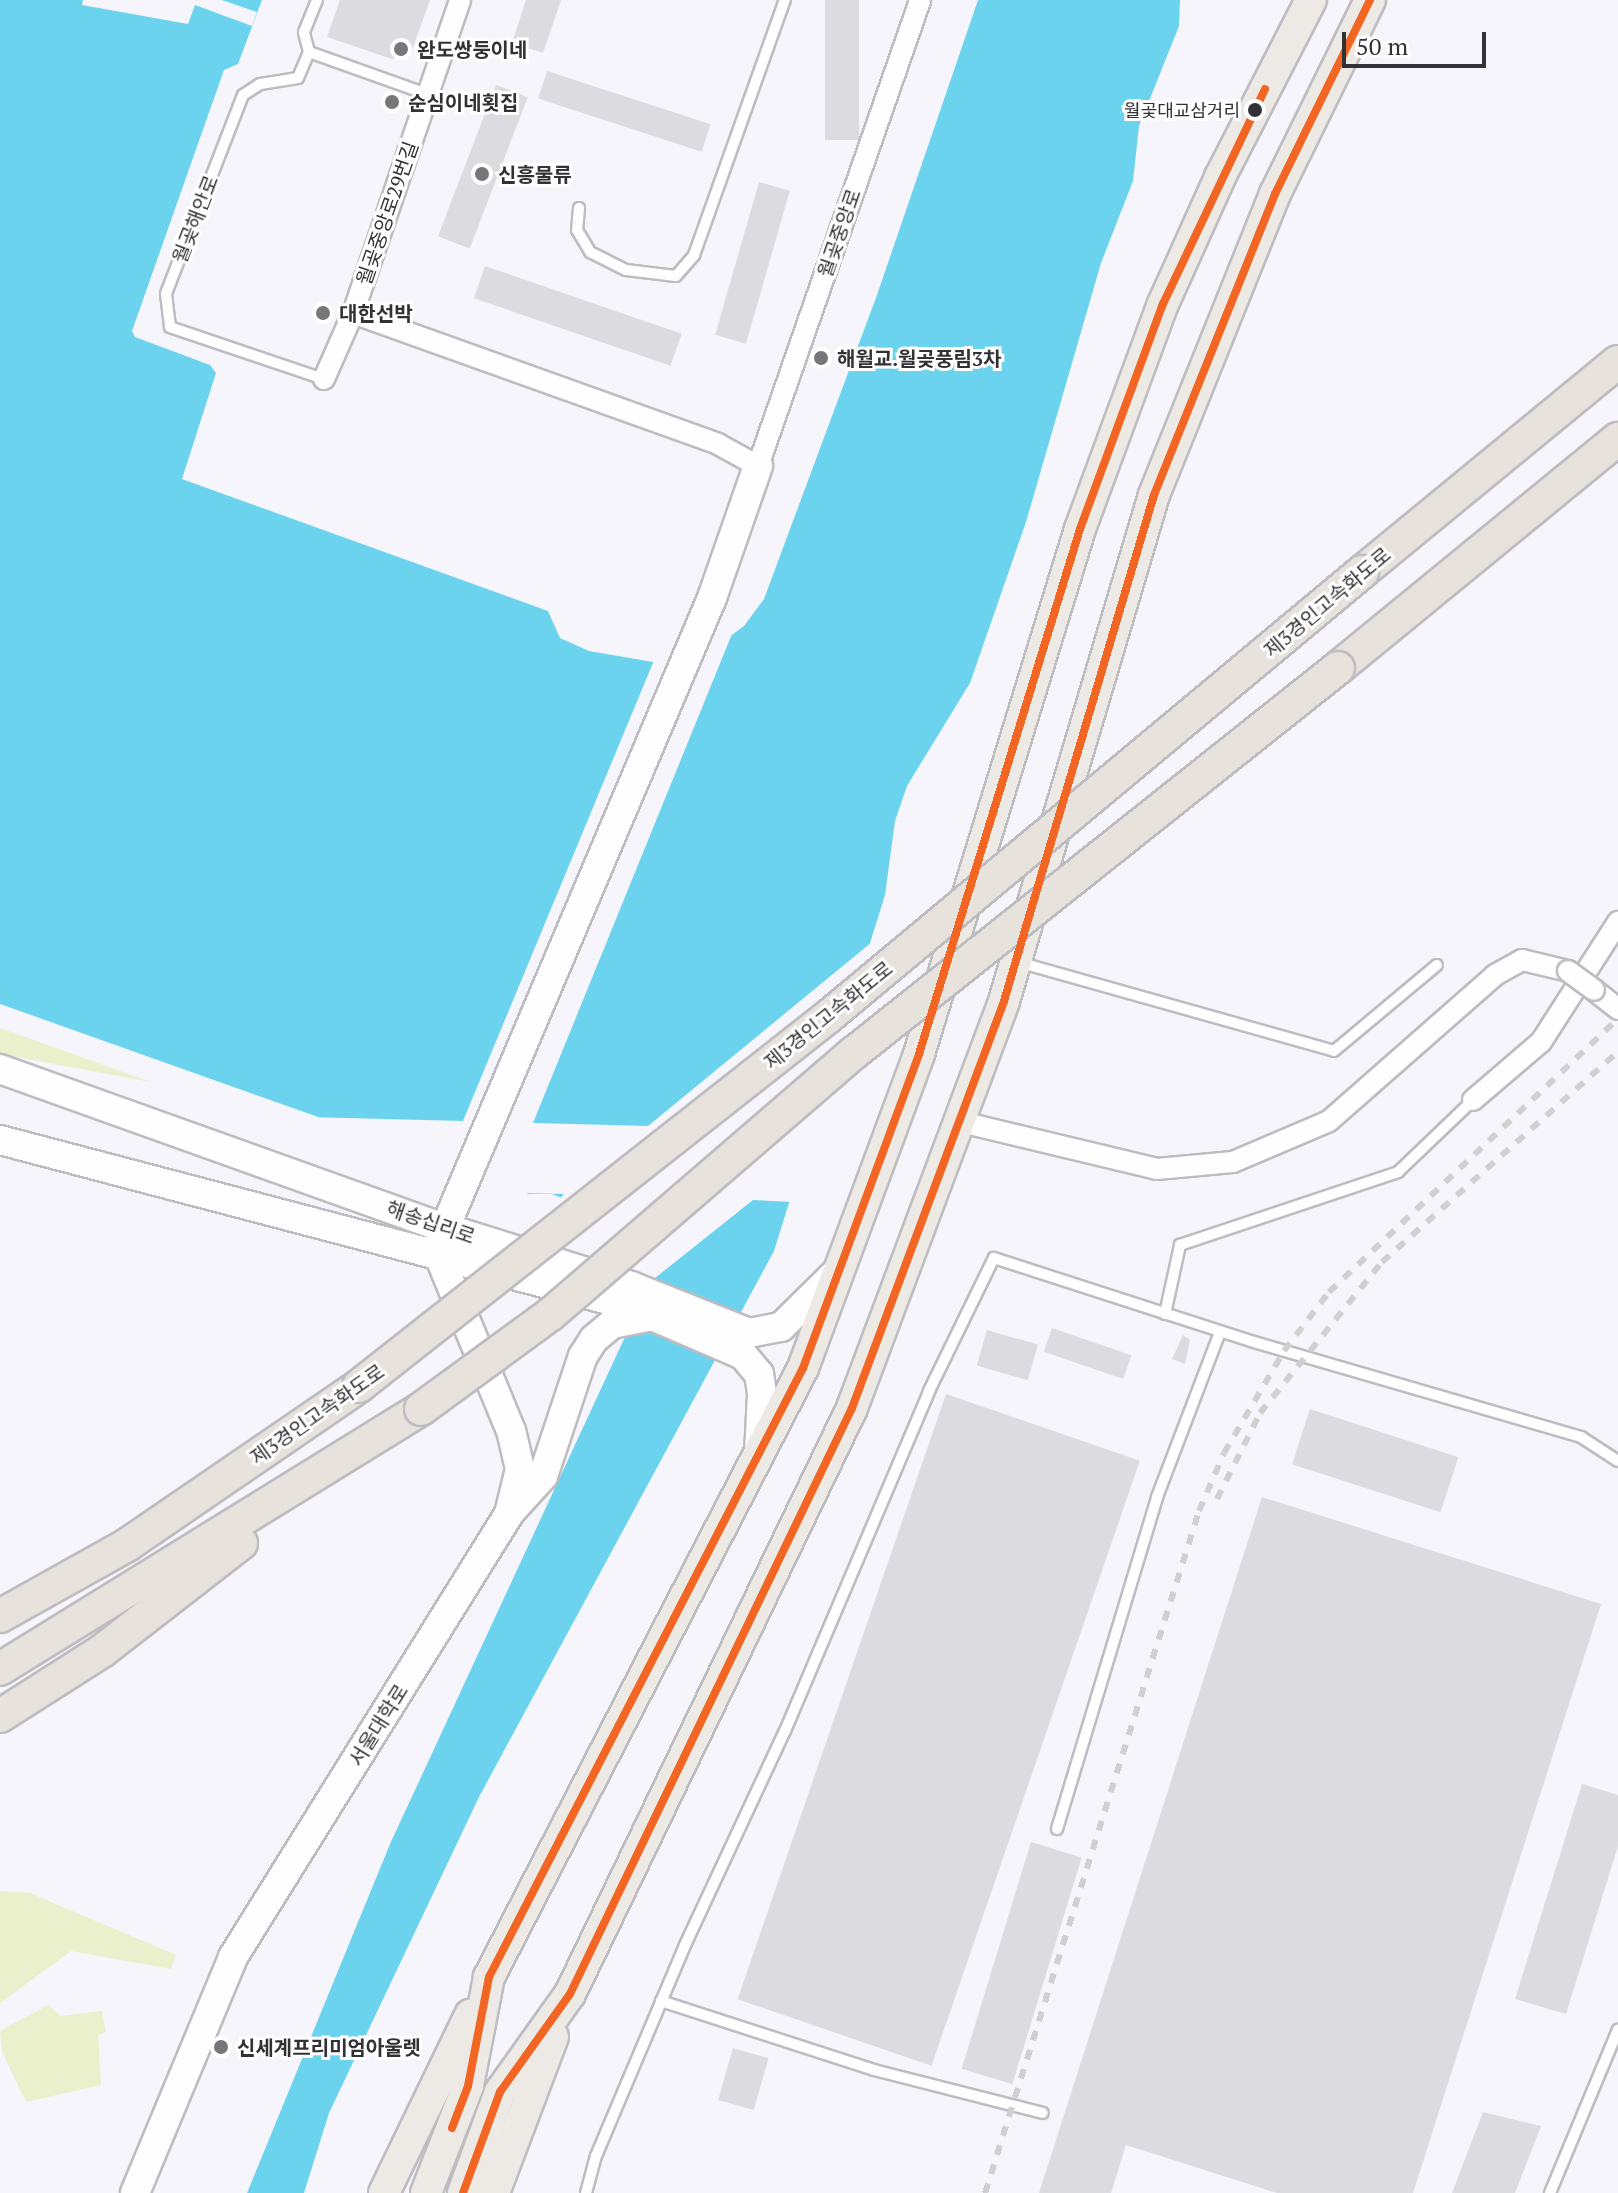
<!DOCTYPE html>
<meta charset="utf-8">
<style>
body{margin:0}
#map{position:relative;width:1618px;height:2193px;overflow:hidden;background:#f6f5fb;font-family:"PT Serif","Noto Sans KR",serif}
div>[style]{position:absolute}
.green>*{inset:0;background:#e9f0cb}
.water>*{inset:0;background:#6cd3ee}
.pier>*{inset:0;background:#f6f5fb}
.building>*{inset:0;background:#dcdbdf;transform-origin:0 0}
.roads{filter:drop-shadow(2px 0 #bdbcc1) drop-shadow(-2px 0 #bdbcc1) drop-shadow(0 2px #bdbcc1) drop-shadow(0 -2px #bdbcc1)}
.service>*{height:10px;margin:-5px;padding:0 5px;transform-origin:5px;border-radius:5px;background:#fefefe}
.minor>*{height:20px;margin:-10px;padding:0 10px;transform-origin:10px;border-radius:10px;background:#fefefe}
.secondary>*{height:28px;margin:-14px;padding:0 14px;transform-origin:14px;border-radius:14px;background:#fefefe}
.primary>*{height:30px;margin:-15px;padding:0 15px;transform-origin:15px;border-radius:15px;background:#ede9e5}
.trunk>*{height:32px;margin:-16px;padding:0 16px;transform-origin:16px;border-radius:16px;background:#e8e2dc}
.rail>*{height:6px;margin-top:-3px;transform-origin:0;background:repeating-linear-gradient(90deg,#d0d0d1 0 10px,transparent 0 20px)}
.bridges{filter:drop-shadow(2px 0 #bdbcc1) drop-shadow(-2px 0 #bdbcc1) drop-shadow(0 2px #bdbcc1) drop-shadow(0 -2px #bdbcc1)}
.minor-bridge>*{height:20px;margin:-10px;padding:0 10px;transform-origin:10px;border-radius:10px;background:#fefefe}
.trunk-bridge>*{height:32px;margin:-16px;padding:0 16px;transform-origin:16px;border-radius:16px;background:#e8e2dc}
.bus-1>*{height:8px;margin:-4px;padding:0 4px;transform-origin:4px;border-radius:4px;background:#f26522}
.dots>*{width:22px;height:22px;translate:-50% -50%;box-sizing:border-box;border:4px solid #fff;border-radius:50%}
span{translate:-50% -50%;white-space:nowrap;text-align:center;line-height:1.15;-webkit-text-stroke:6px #fff;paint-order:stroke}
.bus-label{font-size:18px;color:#323135}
.right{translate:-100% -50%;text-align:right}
.poi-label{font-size:20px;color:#323135;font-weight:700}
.left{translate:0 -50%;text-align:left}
.street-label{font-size:20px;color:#323135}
.scale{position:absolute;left:1342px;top:32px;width:144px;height:36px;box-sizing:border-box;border:4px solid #323135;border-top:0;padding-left:10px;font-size:24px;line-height:28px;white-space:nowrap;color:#323135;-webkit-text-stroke:6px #fff;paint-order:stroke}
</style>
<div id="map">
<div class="green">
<div style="clip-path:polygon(0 1028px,151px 1082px,0 1054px)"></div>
<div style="clip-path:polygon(0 1891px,30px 1893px,176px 1955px,171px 1969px,71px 1951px,0 2003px)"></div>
<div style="clip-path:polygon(48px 2005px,61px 2016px,102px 2011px,106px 2032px,98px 2035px,101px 2085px,26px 2102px,2px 2052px,0 2031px)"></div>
</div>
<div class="water">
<div style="clip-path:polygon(0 0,262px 0,238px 64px,224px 70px,132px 331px,135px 337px,210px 365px,216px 373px,182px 479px,548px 611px,560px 638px,589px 651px,659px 663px,718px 645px,744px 626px,764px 599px,877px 295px,978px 0,1180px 0,1179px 26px,1139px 126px,1133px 181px,1101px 263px,1026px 522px,970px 683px,907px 786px,895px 821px,885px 895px,774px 1251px,479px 1797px,329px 2113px,304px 2193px,247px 2193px,390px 1844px,669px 1242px,552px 1194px,528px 1194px,520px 1187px,512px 1141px,494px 1119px,394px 1144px,0 1004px)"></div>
</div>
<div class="pier">
<div style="clip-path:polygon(83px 0,222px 0,257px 12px,252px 26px,195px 5px,188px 24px,82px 5px)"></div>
<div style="clip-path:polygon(734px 629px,533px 1123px,648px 1126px,872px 942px,793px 1202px,753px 1200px,645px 1286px,664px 1244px,558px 1201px,564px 1194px,520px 1193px,498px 1164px,508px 1141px,492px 1122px,483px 1122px,443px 1164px,306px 1117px,463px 1121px,655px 658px,693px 652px)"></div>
</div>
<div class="building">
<div style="clip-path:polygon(340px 0,430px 0,411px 53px,392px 59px,327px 37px)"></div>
<div style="clip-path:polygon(526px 0,561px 0,543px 53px,512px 43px)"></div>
<div style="left:825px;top:0;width:34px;height:140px"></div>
<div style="left:547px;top:71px;width:172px;height:29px;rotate:18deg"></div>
<div style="left:496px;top:85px;width:34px;height:162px;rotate:21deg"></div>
<div style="left:759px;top:182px;width:32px;height:159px;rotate:16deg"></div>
<div style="left:485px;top:266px;width:208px;height:34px;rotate:19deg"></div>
<div style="left:1052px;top:1328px;width:84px;height:25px;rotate:19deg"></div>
<div style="left:987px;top:1330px;width:53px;height:37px;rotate:16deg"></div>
<div style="clip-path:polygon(1183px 1335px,1190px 1340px,1185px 1364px,1172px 1359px)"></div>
<div style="left:946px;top:1394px;width:205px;height:640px;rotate:19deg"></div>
<div style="left:1310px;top:1409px;width:156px;height:58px;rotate:18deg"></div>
<div style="clip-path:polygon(1262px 1497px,1601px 1604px,1413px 2193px,1277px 2193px,1126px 2145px,1111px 2193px,1039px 2193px)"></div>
<div style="clip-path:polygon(1582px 1784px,1618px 1795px,1618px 1846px,1566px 2014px,1515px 1999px)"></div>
<div style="left:1031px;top:1842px;width:53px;height:237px;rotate:17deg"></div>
<div style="left:733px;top:2048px;width:37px;height:54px;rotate:16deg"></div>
<div style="clip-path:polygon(1483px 2112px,1541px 2126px,1515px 2193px,1452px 2193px)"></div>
</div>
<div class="roads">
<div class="service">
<div style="left:317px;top:0;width:35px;rotate:112deg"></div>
<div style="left:304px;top:33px;width:20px;rotate:75deg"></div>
<div style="left:309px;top:52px;width:28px;rotate:113deg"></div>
<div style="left:298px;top:78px;width:38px;rotate:171deg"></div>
<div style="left:260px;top:84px;width:20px;rotate:147deg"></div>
<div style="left:243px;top:95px;width:213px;rotate:111.2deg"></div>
<div style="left:166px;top:294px;width:33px;rotate:83deg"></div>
<div style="left:170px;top:327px;width:163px;rotate:18.7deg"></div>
<div style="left:309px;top:52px;width:125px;rotate:19.6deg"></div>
<div style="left:579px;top:208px;width:22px;rotate:95deg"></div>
<div style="left:577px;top:230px;width:26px;rotate:59deg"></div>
<div style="left:590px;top:252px;width:40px;rotate:26.6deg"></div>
<div style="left:626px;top:270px;width:50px;rotate:6.8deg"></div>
<div style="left:676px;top:276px;width:28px;rotate:-49deg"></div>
<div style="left:694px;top:255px;width:271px;rotate:-70.4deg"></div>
<div style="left:1018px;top:962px;width:328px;rotate:15.7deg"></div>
<div style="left:1334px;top:1051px;width:134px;rotate:-39.9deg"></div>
<div style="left:1165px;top:1314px;width:71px;rotate:-77.7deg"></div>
<div style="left:1180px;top:1245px;width:230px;rotate:-18.5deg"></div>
<div style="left:1398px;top:1172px;width:104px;rotate:-43.8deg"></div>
<div style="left:1057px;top:1829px;width:347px;rotate:-73.2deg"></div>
<div style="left:1157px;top:1497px;width:177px;rotate:-69.1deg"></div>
<div style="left:661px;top:2001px;width:224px;rotate:17.9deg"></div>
<div style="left:874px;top:2070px;width:174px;rotate:14.3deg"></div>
<div style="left:586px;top:2193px;width:38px;rotate:-75deg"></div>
<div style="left:596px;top:2156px;width:229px;rotate:-67.1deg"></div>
<div style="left:685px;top:1945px;width:236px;rotate:-65deg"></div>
<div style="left:785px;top:1731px;width:369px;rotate:-67deg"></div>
<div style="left:929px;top:1391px;width:148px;rotate:-64deg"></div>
<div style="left:994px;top:1258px;width:273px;rotate:17.9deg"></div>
<div style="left:1254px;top:1342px;width:341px;rotate:16.2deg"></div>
<div style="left:1581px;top:1437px;width:44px;rotate:33deg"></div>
<div style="left:1550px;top:2193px;width:177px;rotate:-67.4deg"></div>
</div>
<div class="minor">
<div style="left:353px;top:313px;width:388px;rotate:19.7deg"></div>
<div style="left:718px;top:444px;width:46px;rotate:28.8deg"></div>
<div style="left:758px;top:466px;width:493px;rotate:-70.8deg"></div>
<div style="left:324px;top:379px;width:72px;rotate:-66.3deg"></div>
<div style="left:353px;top:313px;width:331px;rotate:-71.1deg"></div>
<div style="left:1594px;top:990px;width:31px;rotate:38deg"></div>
<div style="left:1473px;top:1100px;width:89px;rotate:-40.5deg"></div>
<div style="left:1541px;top:1042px;width:143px;rotate:-57.3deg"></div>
<div style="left:957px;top:1121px;width:206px;rotate:13.5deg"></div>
<div style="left:1157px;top:1169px;width:76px;rotate:-5.3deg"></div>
<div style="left:1233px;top:1162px;width:104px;rotate:-23.1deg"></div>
<div style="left:1329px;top:1121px;width:221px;rotate:-41.3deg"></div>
<div style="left:1495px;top:975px;width:31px;rotate:-29deg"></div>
<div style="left:1522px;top:960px;width:47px;rotate:13.4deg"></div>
</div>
<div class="secondary">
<div style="left:0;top:1069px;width:469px;rotate:19.7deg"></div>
<div style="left:442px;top:1227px;width:198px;rotate:17.3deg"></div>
<div style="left:631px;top:1286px;width:127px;rotate:21.7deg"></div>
<div style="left:749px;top:1333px;width:33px;rotate:-11deg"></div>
<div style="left:781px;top:1327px;width:83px;rotate:-44.5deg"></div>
<div style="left:0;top:1140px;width:645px;rotate:14.73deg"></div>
<div style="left:624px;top:1304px;width:129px;rotate:23.2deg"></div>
<div style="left:743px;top:1355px;width:25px;rotate:50deg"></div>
<div style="left:759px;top:1374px;width:20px;rotate:81deg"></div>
<div style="left:762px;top:1394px;width:60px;rotate:92.9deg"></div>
<div style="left:439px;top:1242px;width:699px;rotate:-67.03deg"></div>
<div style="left:712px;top:598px;width:140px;rotate:-70.8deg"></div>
<div style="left:512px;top:1510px;width:46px;rotate:-47.6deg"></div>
<div style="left:543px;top:1476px;width:126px;rotate:-71.6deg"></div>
<div style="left:583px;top:1356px;width:20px;rotate:-57deg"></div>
<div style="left:594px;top:1339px;width:23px;rotate:-40deg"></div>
<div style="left:612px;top:1324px;width:41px;rotate:-11.3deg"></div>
<div style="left:135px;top:2193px;width:256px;rotate:-67.4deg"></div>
<div style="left:233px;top:1957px;width:522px;rotate:-58.08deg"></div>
<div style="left:509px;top:1514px;width:46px;rotate:-76.3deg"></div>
<div style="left:520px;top:1469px;width:39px;rotate:-103deg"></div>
<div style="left:511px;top:1431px;width:195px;rotate:-112.3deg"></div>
</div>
<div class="primary">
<div style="left:384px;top:2193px;width:198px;rotate:-64.2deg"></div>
<div style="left:426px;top:2193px;width:115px;rotate:-68.6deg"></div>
<div style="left:468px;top:2086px;width:111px;rotate:-79.1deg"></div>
<div style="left:489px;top:1977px;width:685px;rotate:-62.72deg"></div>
<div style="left:803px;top:1368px;width:335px;rotate:-69.7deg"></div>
<div style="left:919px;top:1054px;width:549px;rotate:-72.95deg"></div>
<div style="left:1080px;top:529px;width:240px;rotate:-69.8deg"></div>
<div style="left:1163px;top:304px;width:139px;rotate:-65.8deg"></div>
<div style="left:1220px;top:177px;width:199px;rotate:-62.8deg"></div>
<div style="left:463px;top:2193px;width:108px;rotate:-69.9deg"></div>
<div style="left:500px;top:2092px;width:120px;rotate:-54.5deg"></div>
<div style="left:570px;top:1994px;width:650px;rotate:-64.3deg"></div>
<div style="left:852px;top:1408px;width:434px;rotate:-69.5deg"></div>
<div style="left:1004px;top:1001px;width:528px;rotate:-73.49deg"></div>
<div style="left:1154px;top:495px;width:324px;rotate:-68.1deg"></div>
<div style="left:1275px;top:194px;width:216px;rotate:-63.9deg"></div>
<div style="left:494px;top:2193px;width:167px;rotate:-69.3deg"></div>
</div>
<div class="trunk">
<div style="left:1362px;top:572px;width:331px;rotate:-39.4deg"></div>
<div style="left:1338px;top:668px;width:362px;rotate:-39.3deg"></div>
<div style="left:0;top:1616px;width:145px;rotate:-29.2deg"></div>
<div style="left:127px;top:1545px;width:281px;rotate:-34.4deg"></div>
<div style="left:0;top:1669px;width:495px;rotate:-31.7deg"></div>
<div style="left:0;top:1716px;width:121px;rotate:-32.5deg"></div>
<div style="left:102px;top:1651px;width:176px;rotate:-37.8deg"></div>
</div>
</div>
<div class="rail">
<div style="left:1217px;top:1499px;width:96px;rotate:-63.4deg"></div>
<div style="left:1260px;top:1413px;width:194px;rotate:-51.1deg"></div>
<div style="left:1382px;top:1262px;width:316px;rotate:-41.7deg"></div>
<div style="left:985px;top:2193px;width:715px;rotate:-72.58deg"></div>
<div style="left:1199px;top:1511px;width:63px;rotate:-66.7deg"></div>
<div style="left:1224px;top:1453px;width:118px;rotate:-59.5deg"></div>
<div style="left:1284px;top:1351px;width:74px;rotate:-52.7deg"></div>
<div style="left:1329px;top:1292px;width:398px;rotate:-43.4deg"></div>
</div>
<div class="bridges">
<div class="minor-bridge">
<div style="left:1568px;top:971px;width:32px;rotate:36deg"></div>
</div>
<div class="trunk-bridge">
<div style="left:359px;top:1386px;width:598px;rotate:-38.21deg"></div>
<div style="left:829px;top:1016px;width:694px;rotate:-39.79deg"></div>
<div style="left:421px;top:1409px;width:161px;rotate:-36.2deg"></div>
<div style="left:551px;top:1314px;width:401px;rotate:-40.8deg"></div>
<div style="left:855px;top:1052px;width:617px;rotate:-38.49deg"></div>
</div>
</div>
<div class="bus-1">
<div style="left:452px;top:2128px;width:45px;rotate:-69.1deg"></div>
<div style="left:468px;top:2086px;width:111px;rotate:-79.1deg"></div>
<div style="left:489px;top:1977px;width:685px;rotate:-62.72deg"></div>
<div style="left:803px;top:1368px;width:335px;rotate:-69.7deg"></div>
<div style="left:919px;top:1054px;width:549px;rotate:-72.95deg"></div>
<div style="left:1080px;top:529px;width:240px;rotate:-69.8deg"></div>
<div style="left:1163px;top:304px;width:238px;rotate:-64.6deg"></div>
<div style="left:463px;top:2193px;width:108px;rotate:-69.9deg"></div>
<div style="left:500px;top:2092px;width:120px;rotate:-54.5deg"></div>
<div style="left:570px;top:1994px;width:650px;rotate:-64.3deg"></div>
<div style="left:852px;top:1408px;width:434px;rotate:-69.5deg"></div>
<div style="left:1004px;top:1001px;width:528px;rotate:-73.49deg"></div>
<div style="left:1154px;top:495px;width:324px;rotate:-68.1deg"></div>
<div style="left:1275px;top:194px;width:216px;rotate:-63.9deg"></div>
</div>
<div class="dots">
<div style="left:401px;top:49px;background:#77767a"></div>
<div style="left:392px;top:102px;background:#77767a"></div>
<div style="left:1255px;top:110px;background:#323135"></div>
<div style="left:482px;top:174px;background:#77767a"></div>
<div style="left:323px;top:313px;background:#77767a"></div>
<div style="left:821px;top:358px;background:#77767a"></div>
<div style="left:221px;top:2047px;background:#77767a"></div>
</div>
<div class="bus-label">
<span class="right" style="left:1240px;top:110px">월곷대교삼거리</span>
</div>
<div class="poi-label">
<span class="left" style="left:417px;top:49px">완도쌍둥이네</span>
<span class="left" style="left:408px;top:102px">순심이네횟집</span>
<span class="left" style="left:498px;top:174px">신흥물류</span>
<span class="left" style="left:339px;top:313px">대한선박</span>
<span class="left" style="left:837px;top:358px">해월교.월곶풍림3차</span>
<span class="left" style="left:237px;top:2047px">신세계프리미엄아울렛</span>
</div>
<div class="street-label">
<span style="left:387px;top:213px;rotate:-71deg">월곶중앙로29번길</span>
<span style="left:195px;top:219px;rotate:-69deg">월곶해안로</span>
<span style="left:839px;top:233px;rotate:-71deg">월곶중앙로</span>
<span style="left:1327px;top:602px;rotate:-40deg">제3경인고속화도로</span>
<span style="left:828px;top:1015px;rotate:-39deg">제3경인고속화도로</span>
<span style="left:431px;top:1222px;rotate:19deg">해송십리로</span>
<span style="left:317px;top:1414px;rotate:-35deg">제3경인고속화도로</span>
<span style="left:378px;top:1725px;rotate:-58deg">서울대학로</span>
</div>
<div class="scale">50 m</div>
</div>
